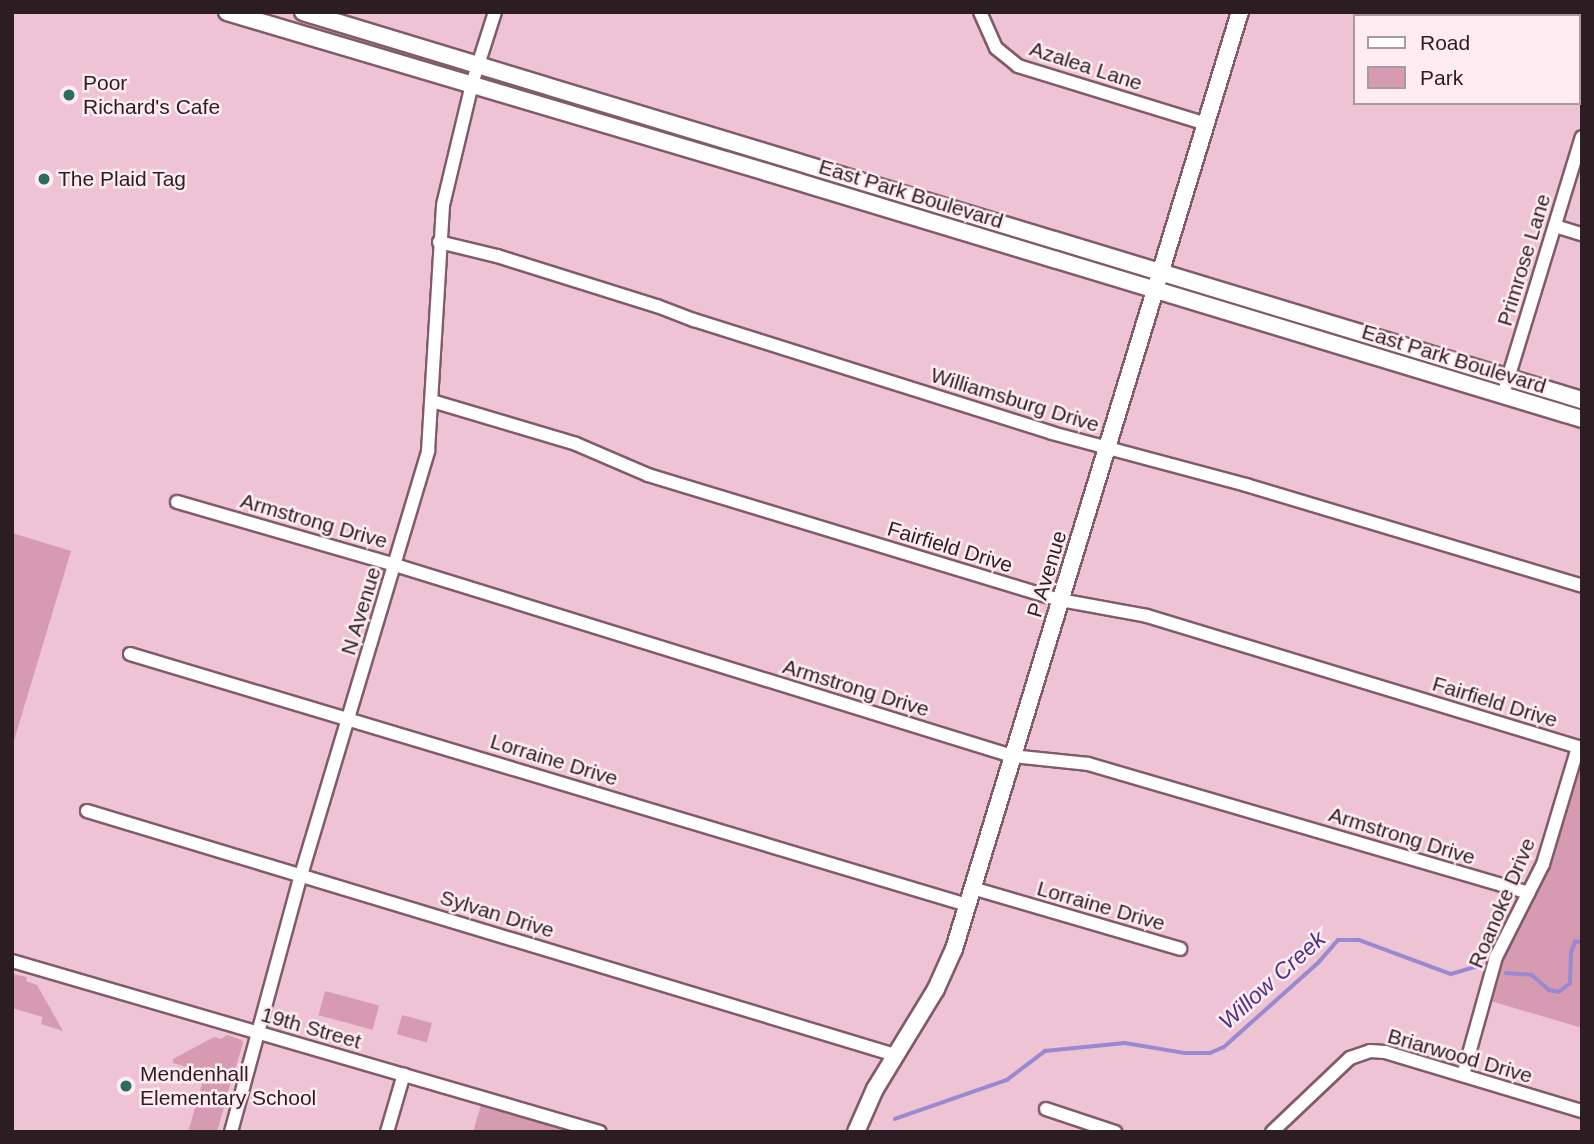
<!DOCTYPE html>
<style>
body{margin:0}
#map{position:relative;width:1594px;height:1144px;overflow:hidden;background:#eec3d3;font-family:Arial,sans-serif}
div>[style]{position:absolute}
.green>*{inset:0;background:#d69bb1;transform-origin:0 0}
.stream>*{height:3.5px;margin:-1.75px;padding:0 1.75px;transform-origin:1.75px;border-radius:1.75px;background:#9a88d0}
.roads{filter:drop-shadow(2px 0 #805b69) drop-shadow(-2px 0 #805b69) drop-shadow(0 2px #805b69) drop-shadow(0 -2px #805b69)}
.street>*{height:12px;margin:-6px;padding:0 6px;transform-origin:6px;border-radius:6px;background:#fff}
.secondary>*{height:16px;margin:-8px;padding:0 8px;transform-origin:8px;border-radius:8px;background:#fff}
.dots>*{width:19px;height:19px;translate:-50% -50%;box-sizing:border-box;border:4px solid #feecf2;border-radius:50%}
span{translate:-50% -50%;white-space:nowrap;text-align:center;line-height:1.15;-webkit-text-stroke:5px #feecf2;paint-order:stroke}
.street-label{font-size:21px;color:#2c1d23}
.poi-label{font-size:21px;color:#2c1d23}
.left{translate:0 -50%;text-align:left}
.water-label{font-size:23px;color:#4f3389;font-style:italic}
.frame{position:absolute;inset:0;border:14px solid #2c1d23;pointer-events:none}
.legend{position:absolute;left:1353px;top:14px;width:228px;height:91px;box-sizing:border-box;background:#feecf2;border:2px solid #aa999f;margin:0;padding:9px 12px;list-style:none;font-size:21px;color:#2c1d23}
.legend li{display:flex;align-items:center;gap:14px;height:35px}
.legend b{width:35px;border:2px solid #aa999f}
</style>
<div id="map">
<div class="green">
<div style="clip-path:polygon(12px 533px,71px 551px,12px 747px)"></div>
<div style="clip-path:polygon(1582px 763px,1582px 1028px,1491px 1001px,1510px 941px,1548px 873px)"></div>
<div style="clip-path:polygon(12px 974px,27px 977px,26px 981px,37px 985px,63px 1031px,41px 1024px,43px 1017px,12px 1008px)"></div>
<div style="left:325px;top:991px;width:56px;height:25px;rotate:15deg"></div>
<div style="left:402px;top:1015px;width:31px;height:20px;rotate:15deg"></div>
<div style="clip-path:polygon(227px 1035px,242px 1040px,243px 1043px,232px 1080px,173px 1063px,173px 1059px,214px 1037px,221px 1039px)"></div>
<div style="clip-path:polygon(205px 1074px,231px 1082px,217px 1132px,188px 1132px)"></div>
<div style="clip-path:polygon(481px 1105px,570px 1132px,473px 1132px)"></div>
</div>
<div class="stream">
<div style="left:1506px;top:973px;width:26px;rotate:4deg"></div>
<div style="left:1532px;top:975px;width:23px;rotate:41deg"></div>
<div style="left:1549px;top:990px;width:10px;rotate:11deg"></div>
<div style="left:1559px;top:992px;width:14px;rotate:-39deg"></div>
<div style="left:1570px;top:983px;width:30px;rotate:-88deg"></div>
<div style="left:1571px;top:953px;width:12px;rotate:-70deg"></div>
<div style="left:1575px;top:942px;width:7px;rotate:-8deg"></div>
<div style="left:895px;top:1119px;width:119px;rotate:-19.2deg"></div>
<div style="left:1007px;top:1080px;width:48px;rotate:-37.3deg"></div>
<div style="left:1045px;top:1051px;width:80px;rotate:-5.7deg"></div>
<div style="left:1125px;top:1043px;width:61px;rotate:9.5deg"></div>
<div style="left:1185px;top:1053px;width:25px"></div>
<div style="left:1210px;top:1053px;width:15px;rotate:-23deg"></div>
<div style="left:1224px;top:1047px;width:127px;rotate:-41.8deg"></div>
<div style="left:1319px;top:962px;width:29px;rotate:-49deg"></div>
<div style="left:1338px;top:940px;width:21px"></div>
<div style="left:1359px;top:940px;width:98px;rotate:20.3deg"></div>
<div style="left:1451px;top:974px;width:26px;rotate:-16deg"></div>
</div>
<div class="roads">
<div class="street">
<div style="left:980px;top:12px;width:39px;rotate:66deg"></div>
<div style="left:996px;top:48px;width:28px;rotate:39deg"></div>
<div style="left:1018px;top:66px;width:198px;rotate:17.1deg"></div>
<div style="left:1370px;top:12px;width:13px;rotate:18deg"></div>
<div style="left:1578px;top:74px;width:4px;rotate:14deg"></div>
<div style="left:1555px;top:226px;width:28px;rotate:17deg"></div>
<div style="left:439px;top:242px;width:60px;rotate:13.6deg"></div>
<div style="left:497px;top:256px;width:168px;rotate:17.4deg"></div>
<div style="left:657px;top:306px;width:40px;rotate:21deg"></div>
<div style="left:694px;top:320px;width:375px;rotate:17.5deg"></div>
<div style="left:1052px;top:433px;width:201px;rotate:15deg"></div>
<div style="left:1246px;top:485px;width:351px;rotate:16.7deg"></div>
<div style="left:1506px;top:385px;width:259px;rotate:-73deg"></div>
<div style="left:432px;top:401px;width:150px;rotate:16.6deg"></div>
<div style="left:576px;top:444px;width:78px;rotate:23.3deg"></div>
<div style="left:648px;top:475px;width:431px;rotate:16.9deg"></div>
<div style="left:1060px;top:600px;width:88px;rotate:10.4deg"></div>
<div style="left:1147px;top:616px;width:455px;rotate:16.9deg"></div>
<div style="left:177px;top:502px;width:227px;rotate:16.1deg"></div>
<div style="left:395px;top:565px;width:646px;rotate:17.2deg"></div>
<div style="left:1012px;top:756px;width:76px;rotate:6deg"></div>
<div style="left:1088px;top:764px;width:459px;rotate:16.3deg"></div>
<div style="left:130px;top:654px;width:874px;rotate:16.69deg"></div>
<div style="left:87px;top:811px;width:844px;rotate:16.8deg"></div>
<div style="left:972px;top:888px;width:217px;rotate:16.3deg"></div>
<div style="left:12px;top:961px;width:612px;rotate:16.22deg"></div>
<div style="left:1463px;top:1075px;width:123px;rotate:-74.4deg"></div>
<div style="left:1496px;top:957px;width:104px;rotate:-63.2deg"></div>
<div style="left:1543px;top:864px;width:122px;rotate:-73.3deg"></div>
<div style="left:1046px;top:1109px;width:73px;rotate:18.4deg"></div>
<div style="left:231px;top:1132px;width:266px;rotate:-74.8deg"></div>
<div style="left:301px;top:875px;width:443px;rotate:-73.3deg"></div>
<div style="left:428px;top:451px;width:246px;rotate:-86.5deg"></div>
<div style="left:443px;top:205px;width:124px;rotate:-76.5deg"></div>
<div style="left:472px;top:84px;width:76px;rotate:-72.3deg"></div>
<div style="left:387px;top:1132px;width:60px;rotate:-73.7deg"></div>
<div style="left:1272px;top:1132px;width:108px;rotate:-43.5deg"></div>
<div style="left:1350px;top:1058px;width:21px;rotate:-19deg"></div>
<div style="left:1370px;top:1051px;width:15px;rotate:4deg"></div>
<div style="left:1385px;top:1052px;width:206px;rotate:16.7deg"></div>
</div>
<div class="secondary">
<div style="left:227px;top:12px;width:562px;rotate:16.53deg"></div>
<div style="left:766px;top:172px;width:853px;rotate:16.84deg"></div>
<div style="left:303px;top:12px;width:1337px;rotate:16.88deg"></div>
<div style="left:856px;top:1132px;width:47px;rotate:-66.2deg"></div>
<div style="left:875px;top:1089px;width:117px;rotate:-58.6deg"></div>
<div style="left:936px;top:989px;width:44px;rotate:-65.8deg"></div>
<div style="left:954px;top:949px;width:980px;rotate:-73.03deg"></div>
</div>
</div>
<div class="dots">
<div style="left:69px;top:95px;background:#2b6d5d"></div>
<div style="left:44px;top:179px;background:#2b6d5d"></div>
<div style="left:126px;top:1086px;background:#2b6d5d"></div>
</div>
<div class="street-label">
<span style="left:1086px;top:66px;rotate:18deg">Azalea Lane</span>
<span style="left:911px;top:194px;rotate:17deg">East Park Boulevard</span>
<span style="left:1524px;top:260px;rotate:-73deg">Primrose Lane</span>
<span style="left:1454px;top:359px;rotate:17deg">East Park Boulevard</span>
<span style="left:1015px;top:400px;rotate:17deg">Williamsburg Drive</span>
<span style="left:314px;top:521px;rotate:16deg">Armstrong Drive</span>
<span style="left:950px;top:547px;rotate:17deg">Fairfield Drive</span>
<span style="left:1047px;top:574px;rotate:-73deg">P Avenue</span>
<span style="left:361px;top:611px;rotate:-73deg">N Avenue</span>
<span style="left:856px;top:688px;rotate:17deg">Armstrong Drive</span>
<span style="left:1495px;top:702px;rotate:17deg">Fairfield Drive</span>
<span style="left:554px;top:760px;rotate:17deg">Lorraine Drive</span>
<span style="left:1402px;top:836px;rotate:17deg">Armstrong Drive</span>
<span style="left:1502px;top:903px;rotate:-67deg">Roanoke Drive</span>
<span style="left:1101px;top:906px;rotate:16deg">Lorraine Drive</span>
<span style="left:497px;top:914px;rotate:17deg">Sylvan Drive</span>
<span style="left:311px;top:1028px;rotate:16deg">19th Street</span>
<span style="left:1460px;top:1056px;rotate:16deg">Briarwood Drive</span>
</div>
<div class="poi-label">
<span class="left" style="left:83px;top:95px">Poor<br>Richard's Cafe</span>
<span class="left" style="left:58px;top:179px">The Plaid Tag</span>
<span class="left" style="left:140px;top:1086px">Mendenhall<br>Elementary School</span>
</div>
<div class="water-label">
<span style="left:1272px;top:980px;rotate:-42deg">Willow Creek</span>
</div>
<div class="frame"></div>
<ul class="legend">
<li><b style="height:9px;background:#fff"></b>Road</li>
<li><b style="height:19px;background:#d69bb1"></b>Park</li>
</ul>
</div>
